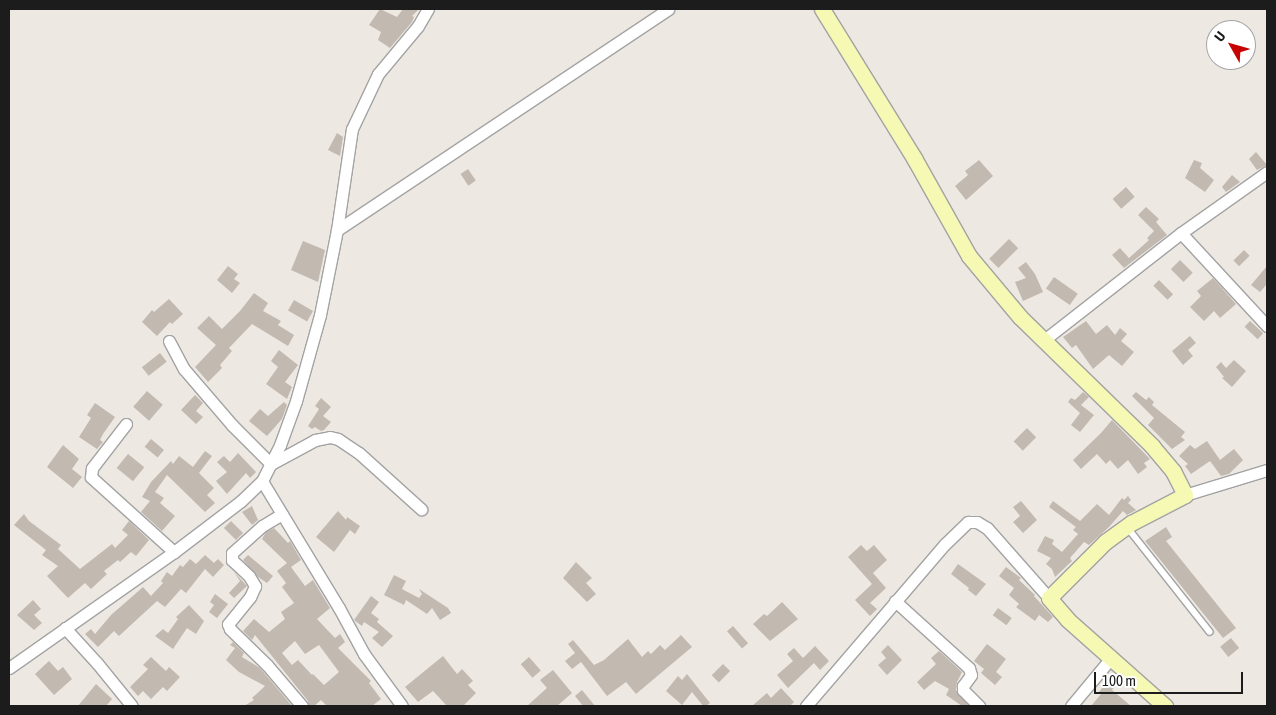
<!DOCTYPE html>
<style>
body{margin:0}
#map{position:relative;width:1276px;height:715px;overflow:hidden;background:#ede9e2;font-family:"Asap Condensed",sans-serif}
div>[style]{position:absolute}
.building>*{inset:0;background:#c2b9b1;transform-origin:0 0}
.roads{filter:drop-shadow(1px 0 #a3a3a3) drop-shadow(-1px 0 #a3a3a3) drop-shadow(0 1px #a3a3a3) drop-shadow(0 -1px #a3a3a3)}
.lane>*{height:5.5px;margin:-2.75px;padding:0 2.75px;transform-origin:2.75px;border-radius:2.75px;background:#fff}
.street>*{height:11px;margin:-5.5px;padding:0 5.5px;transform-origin:5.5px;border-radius:5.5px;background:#fff}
.secondary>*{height:15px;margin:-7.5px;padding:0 7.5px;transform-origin:7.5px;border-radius:7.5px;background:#f6f9b4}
span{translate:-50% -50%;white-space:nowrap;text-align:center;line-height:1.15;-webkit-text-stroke:5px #fff;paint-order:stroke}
.frame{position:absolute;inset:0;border:10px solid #1c1c1c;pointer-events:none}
.north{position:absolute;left:1206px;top:20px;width:50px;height:50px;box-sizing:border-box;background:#fff;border:1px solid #a4a4a4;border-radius:50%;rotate:308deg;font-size:14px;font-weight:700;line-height:20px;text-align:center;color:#1c1c1c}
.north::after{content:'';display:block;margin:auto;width:18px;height:22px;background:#c60203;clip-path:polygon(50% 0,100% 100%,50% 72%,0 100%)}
.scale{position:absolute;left:1094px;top:672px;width:149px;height:22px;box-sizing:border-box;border:2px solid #1c1c1c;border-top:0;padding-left:6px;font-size:15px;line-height:18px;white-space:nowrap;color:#1c1c1c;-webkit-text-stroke:4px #fff;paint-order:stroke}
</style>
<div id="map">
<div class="building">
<div style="clip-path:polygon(380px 9px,397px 17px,403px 9px,419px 9px,412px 16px,414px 17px,412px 22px,390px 48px,378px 40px,381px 32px,369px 25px)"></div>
<div style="clip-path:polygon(337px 133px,343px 137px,340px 156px,328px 150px)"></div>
<div style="clip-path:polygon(1256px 152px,1267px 165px,1257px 170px,1249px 159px)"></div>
<div style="clip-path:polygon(979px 160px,993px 176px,966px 200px,955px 186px,968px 175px,965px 171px)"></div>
<div style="clip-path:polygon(1194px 160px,1202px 163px,1200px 168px,1214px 180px,1205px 192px,1185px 178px)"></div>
<div style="left:468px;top:169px;width:14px;height:9px;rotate:56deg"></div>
<div style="clip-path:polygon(1232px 175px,1240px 182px,1226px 192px,1222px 187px)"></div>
<div style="left:1126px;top:187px;width:13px;height:18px;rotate:48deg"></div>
<div style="clip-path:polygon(1146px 207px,1159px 219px,1156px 222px,1167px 235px,1124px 268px,1112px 255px,1120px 248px,1129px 258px,1149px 240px,1147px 238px,1154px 231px,1138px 215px)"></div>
<div style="left:1009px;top:239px;width:13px;height:28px;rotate:45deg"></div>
<div style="clip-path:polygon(303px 241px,325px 250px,318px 282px,291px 270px)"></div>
<div style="left:1244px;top:250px;width:8px;height:15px;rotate:45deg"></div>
<div style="left:1180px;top:260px;width:18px;height:13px;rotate:45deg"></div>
<div style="clip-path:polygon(1026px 262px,1035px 274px,1043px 292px,1023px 301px,1015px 282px,1026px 278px,1018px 268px)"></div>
<div style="clip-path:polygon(228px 266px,238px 274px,234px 279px,240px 283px,232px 293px,217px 280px)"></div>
<div style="clip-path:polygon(1267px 266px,1267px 284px,1260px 292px,1251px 285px)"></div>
<div style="left:1054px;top:277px;width:29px;height:14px;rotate:35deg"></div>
<div style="clip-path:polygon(1213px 278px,1236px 304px,1220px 318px,1214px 311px,1204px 321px,1190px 307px,1201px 296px,1197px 291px)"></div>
<div style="left:1159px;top:280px;width:20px;height:8px;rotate:45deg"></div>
<div style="clip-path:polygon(254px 293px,268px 303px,263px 311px,281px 321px,278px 325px,294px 335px,288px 346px,252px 324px,229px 348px,232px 351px,220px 365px,222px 368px,208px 382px,195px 367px,216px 345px,197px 328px,209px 316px,222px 329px,240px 311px)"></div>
<div style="clip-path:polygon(169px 299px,183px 314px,172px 324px,170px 322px,157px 336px,142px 322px,152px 310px,154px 312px)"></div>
<div style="left:294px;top:300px;width:22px;height:12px;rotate:30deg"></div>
<div style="clip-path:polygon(1086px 321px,1096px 334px,1107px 325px,1115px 335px,1120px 328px,1127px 334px,1121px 341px,1134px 352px,1122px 366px,1109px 355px,1093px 369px,1076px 345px,1072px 348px,1063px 337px)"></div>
<div style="left:1250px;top:321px;width:18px;height:8px;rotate:43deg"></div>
<div style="clip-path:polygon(1190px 336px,1196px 343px,1188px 350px,1193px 356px,1183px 365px,1172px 351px)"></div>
<div style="clip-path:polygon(279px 350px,298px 365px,285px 382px,292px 387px,287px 399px,266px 384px,278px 367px,271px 361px)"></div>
<div style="left:160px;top:353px;width:11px;height:23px;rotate:52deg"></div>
<div style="clip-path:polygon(1234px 360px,1246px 371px,1232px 387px,1222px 378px,1224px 377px,1216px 367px,1221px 362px,1226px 368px)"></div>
<div style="left:147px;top:391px;width:21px;height:21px;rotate:41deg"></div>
<div style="clip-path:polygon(1083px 392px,1089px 397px,1081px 405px,1094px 415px,1080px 432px,1071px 425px,1080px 413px,1068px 402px,1071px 398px,1075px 400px)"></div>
<div style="clip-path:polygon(1136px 392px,1146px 400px,1149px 397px,1154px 402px,1152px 405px,1185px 432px,1181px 437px,1185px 440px,1172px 449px,1148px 425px,1154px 418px,1132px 396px)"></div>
<div style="clip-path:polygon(195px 395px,203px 403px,196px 411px,203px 417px,196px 424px,181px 410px)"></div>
<div style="clip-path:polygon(321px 398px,331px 407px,323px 416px,331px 422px,324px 430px,321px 431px,315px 427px,312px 429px,308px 426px,319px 409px,315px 406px)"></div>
<div style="clip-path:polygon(284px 402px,287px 405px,282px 419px,267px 436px,249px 421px,260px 409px,268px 416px)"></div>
<div style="clip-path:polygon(95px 403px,115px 417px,103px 434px,100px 440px,103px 442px,97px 449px,79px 437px,91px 418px,87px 415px)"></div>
<div style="clip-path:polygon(1112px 420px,1150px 459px,1144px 463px,1147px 467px,1138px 474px,1128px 460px,1118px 469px,1110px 460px,1106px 464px,1097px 454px,1081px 469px,1073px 460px,1101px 433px)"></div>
<div style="left:1027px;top:428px;width:13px;height:19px;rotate:45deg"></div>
<div style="left:151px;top:439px;width:17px;height:10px;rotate:40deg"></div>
<div style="clip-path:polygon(1207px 441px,1220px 460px,1234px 449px,1243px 460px,1229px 474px,1221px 476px,1210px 461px,1191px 474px,1185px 466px,1188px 464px,1179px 456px,1190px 445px,1195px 449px)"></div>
<div style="clip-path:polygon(63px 445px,79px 459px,72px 469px,82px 477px,73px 488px,47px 467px)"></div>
<div style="clip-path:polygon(205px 451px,212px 456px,199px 473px,214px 488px,207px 495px,215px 503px,205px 512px,167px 475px,155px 492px,164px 498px,160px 503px,175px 516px,162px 531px,141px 512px,150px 501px,142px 497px,151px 482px,171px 461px,173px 464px,179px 456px,193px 467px)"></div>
<div style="clip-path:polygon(238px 453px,256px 472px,250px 478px,246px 473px,227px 494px,216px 481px,227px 472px,217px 462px,224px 456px,230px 462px)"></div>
<div style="left:128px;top:454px;width:21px;height:18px;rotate:39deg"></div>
<div style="clip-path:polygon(1128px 496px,1131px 500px,1128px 503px,1136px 510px,1127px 515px,1123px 511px,1109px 527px,1089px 545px,1084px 542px,1070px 558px,1072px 561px,1055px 577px,1052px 569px,1046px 564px,1051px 558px,1037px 551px,1045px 536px,1054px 540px,1052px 544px,1062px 552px,1078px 534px,1073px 530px,1076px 527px,1049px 507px,1053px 501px,1080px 521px,1097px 504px,1109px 515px,1122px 498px,1124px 500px)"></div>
<div style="clip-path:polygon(1021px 501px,1037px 520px,1023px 533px,1013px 522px,1020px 516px,1013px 507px)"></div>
<div style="clip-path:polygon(252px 506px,258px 520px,252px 525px,242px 512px)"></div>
<div style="clip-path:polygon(338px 511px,346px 520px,347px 517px,360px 526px,355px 534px,350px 530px,334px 552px,316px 537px)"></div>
<div style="clip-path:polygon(24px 514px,29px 521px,61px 545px,58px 549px,80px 569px,112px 544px,115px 548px,128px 535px,122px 530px,129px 521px,149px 540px,136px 556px,131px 552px,120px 562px,118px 560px,104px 571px,107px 574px,91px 589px,85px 583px,68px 598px,47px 576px,58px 566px,42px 555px,46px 550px,14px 525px)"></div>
<div style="left:231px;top:521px;width:17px;height:10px;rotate:45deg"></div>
<div style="clip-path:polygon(1166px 527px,1172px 537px,1166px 541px,1236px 628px,1223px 638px,1145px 541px)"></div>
<div style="clip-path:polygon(evenodd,274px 528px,288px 543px,290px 541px,301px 560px,291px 567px,305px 586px,313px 580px,330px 608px,317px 619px,335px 638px,340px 634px,345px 642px,338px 648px,371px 681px,369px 683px,381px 699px,372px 706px,327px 706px,321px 700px,314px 706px,309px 706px,308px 701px,255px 635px,252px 640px,243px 631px,254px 619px,269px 632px,285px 619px,281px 612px,294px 603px,282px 587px,286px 583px,277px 571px,287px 563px,262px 539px,266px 532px,274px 528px,295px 641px,305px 654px,319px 645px,339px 672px,324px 685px,313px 674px,312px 675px,298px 660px,292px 665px,282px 653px,295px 641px)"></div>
<div style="clip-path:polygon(861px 545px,867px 551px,874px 545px,887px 560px,873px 573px,886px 588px,870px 603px,877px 609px,870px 616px,855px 600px,872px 584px,848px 557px)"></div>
<div style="clip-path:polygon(205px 555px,214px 563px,218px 559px,224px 565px,213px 577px,205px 569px,186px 593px,181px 589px,165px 607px,157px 601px,119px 636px,114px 631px,98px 647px,85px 634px,91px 629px,95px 634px,111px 615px,143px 587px,151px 596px,163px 583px,161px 581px,167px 572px,172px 576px,180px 565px,183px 567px,190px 559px,196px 564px)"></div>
<div style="clip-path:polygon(248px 555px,273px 576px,267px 583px,258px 577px,243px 560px)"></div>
<div style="clip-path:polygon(576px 562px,592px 578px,586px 583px,596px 594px,587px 602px,563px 578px)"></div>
<div style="clip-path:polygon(958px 564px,986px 584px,976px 596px,968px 590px,969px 588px,951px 574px)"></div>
<div style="clip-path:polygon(1006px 567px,1021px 578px,1019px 580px,1035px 595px,1034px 596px,1053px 617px,1048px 622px,1039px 615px,1035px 621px,1016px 607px,1019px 604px,1009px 595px,1014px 588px,999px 576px)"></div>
<div style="clip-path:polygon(234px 572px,247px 586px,234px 598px,229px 593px,240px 581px)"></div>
<div style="clip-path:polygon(394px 575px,406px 581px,402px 589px,419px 598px,422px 594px,419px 589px,448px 608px,451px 613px,440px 620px,432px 608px,427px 614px,406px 600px,404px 605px,384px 595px)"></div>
<div style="clip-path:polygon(215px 594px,228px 604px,217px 618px,209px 612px,214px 605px,210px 602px)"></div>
<div style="clip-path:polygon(371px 596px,379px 602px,371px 613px,379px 619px,377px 622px,393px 636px,382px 647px,372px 638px,379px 632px,364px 622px,362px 626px,354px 620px)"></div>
<div style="clip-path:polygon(33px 600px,41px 609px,34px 615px,42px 623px,34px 630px,17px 615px)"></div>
<div style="clip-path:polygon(782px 602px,798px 619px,770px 641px,753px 624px,764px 614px,767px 616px)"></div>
<div style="clip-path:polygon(189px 605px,204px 621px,196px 634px,187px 628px,173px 649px,155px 636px,163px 629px,168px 633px,178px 619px,176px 617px)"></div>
<div style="left:998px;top:608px;width:17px;height:9px;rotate:36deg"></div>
<div style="left:733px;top:626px;width:23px;height:8px;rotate:49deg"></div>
<div style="clip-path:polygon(681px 635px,692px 647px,636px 694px,626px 682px,607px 696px,581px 662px,572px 669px,565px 661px,575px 653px,568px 644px,573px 640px,594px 665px,604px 660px,628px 639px,642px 657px,648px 651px,651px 654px,660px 645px,665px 650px)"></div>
<div style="left:1231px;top:638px;width:13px;height:14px;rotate:51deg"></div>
<div style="clip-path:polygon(233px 642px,244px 653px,242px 657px,260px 668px,292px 706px,244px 706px,254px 700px,252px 698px,265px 686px,239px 672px,226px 660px,235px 648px,230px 645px)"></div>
<div style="clip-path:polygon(987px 644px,1006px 659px,996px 672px,1002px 677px,995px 685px,981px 673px,984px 669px,974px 661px)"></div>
<div style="clip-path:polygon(888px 645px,902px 660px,887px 675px,878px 665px,886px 658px,881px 652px)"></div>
<div style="clip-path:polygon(815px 646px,829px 661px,820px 670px,814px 663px,788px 688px,777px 675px,793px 661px,787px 654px,794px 648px,803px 658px)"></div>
<div style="clip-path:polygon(939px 651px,962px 672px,957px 682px,956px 690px,969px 706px,962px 706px,946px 695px,949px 689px,935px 681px,924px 690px,917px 682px,936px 664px,931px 658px)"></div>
<div style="clip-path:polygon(443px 656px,457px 674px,462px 669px,473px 681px,468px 685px,476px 693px,463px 706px,447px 706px,433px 691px,418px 702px,405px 687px)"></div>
<div style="clip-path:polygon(151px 657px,166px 671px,169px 667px,180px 677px,167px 691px,163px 687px,151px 699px,143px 691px,138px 696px,130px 687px,148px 669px,143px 665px)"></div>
<div style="left:529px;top:657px;width:18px;height:11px;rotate:49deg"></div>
<div style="clip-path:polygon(49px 661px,58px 671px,63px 667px,72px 679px,54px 695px,35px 674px)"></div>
<div style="left:723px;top:664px;width:10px;height:16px;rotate:45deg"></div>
<div style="clip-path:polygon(553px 670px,572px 693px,557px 706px,527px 706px,547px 688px,540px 680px)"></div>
<div style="clip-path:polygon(687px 674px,710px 703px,706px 706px,703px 706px,692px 692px,682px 705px,666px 691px,678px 676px,682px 680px)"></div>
<div style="clip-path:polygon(1113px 674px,1120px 680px,1112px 690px,1131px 706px,1091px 706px,1101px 694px,1099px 692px)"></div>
<div style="clip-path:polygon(96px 684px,112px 699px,106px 706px,78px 706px)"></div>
<div style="clip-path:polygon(781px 688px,794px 702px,790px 706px,752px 706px,767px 693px,771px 698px)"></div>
<div style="clip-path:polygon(582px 690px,595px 706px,583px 706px,575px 696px)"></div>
</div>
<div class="roads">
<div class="lane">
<div style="left:1128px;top:528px;width:132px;rotate:51.7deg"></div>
</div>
<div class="street">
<div style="left:337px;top:230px;width:102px;rotate:-81.6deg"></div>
<div style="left:352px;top:129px;width:61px;rotate:-64.7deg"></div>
<div style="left:378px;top:74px;width:62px;rotate:-50.2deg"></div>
<div style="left:418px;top:26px;width:20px;rotate:-60deg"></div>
<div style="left:1181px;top:233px;width:127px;rotate:47.2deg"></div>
<div style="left:1044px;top:340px;width:174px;rotate:-38deg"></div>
<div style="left:1181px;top:233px;width:105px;rotate:-35.3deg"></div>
<div style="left:169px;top:341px;width:32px;rotate:62deg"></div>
<div style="left:184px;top:369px;width:74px;rotate:49.4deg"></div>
<div style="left:232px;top:425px;width:55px;rotate:45deg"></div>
<div style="left:271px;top:464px;width:50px;rotate:-28.6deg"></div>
<div style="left:315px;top:440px;width:15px;rotate:-11deg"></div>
<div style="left:330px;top:437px;width:8px;rotate:14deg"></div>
<div style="left:338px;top:439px;width:25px;rotate:34deg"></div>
<div style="left:359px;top:453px;width:84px;rotate:42.1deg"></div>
<div style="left:126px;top:424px;width:56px;rotate:127.7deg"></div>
<div style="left:92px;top:468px;width:9px;rotate:96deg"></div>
<div style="left:91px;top:477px;width:112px;rotate:42.1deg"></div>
<div style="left:262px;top:481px;width:149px;rotate:58.8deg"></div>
<div style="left:339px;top:608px;width:52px;rotate:61.5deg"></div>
<div style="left:364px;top:654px;width:64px;rotate:53.8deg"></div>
<div style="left:1185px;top:495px;width:86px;rotate:-17deg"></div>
<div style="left:282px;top:514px;width:23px;rotate:149deg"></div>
<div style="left:262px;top:526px;width:40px;rotate:138deg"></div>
<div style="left:232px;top:553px;width:7px;rotate:90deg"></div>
<div style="left:232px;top:560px;width:23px;rotate:43deg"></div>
<div style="left:249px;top:576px;width:12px;rotate:59deg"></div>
<div style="left:255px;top:586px;width:12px;rotate:114deg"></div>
<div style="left:250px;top:597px;width:35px;rotate:129deg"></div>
<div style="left:228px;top:624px;width:5px;rotate:68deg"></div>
<div style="left:230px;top:629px;width:52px;rotate:44.2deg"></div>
<div style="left:267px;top:665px;width:54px;rotate:49.5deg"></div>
<div style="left:895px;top:601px;width:100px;rotate:42.2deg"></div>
<div style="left:969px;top:668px;width:7px;rotate:74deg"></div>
<div style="left:971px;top:675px;width:14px;rotate:126deg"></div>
<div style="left:963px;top:686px;width:4px;rotate:90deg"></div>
<div style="left:963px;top:690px;width:23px;rotate:45deg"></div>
<div style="left:65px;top:628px;width:47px;rotate:47.6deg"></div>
<div style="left:97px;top:663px;width:55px;rotate:50.9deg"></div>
<div style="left:9px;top:668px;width:202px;rotate:-35.1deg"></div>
<div style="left:174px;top:552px;width:84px;rotate:-37.3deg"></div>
<div style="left:241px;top:501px;width:29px;rotate:-44deg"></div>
<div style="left:262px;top:481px;width:40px;rotate:-63.4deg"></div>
<div style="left:280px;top:445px;width:47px;rotate:-70deg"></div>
<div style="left:296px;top:401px;width:89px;rotate:-74.4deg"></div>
<div style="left:320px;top:315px;width:87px;rotate:-78.7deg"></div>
<div style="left:337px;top:230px;width:398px;rotate:-33.7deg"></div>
<div style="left:806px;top:706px;width:213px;rotate:-49.4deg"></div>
<div style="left:945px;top:544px;width:32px;rotate:-44deg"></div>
<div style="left:968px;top:522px;width:9px"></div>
<div style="left:977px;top:522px;width:12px;rotate:31deg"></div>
<div style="left:987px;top:528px;width:94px;rotate:48.5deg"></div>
<div style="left:1071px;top:706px;width:62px;rotate:-50.2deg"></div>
</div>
<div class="secondary">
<div style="left:822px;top:9px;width:175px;rotate:58.3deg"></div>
<div style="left:914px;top:158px;width:112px;rotate:60.7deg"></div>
<div style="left:969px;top:256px;width:80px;rotate:50.1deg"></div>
<div style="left:1020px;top:317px;width:185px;rotate:44.3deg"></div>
<div style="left:1152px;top:446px;width:33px;rotate:50deg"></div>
<div style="left:1173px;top:471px;width:27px;rotate:63deg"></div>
<div style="left:1185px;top:495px;width:61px;rotate:152.6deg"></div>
<div style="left:1131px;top:523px;width:32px;rotate:144deg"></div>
<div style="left:1105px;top:542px;width:79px;rotate:135deg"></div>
<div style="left:1049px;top:598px;width:29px;rotate:49deg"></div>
<div style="left:1068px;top:620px;width:130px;rotate:41.6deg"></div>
</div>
</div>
<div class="frame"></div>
<div class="north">U</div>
<div class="scale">100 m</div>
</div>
